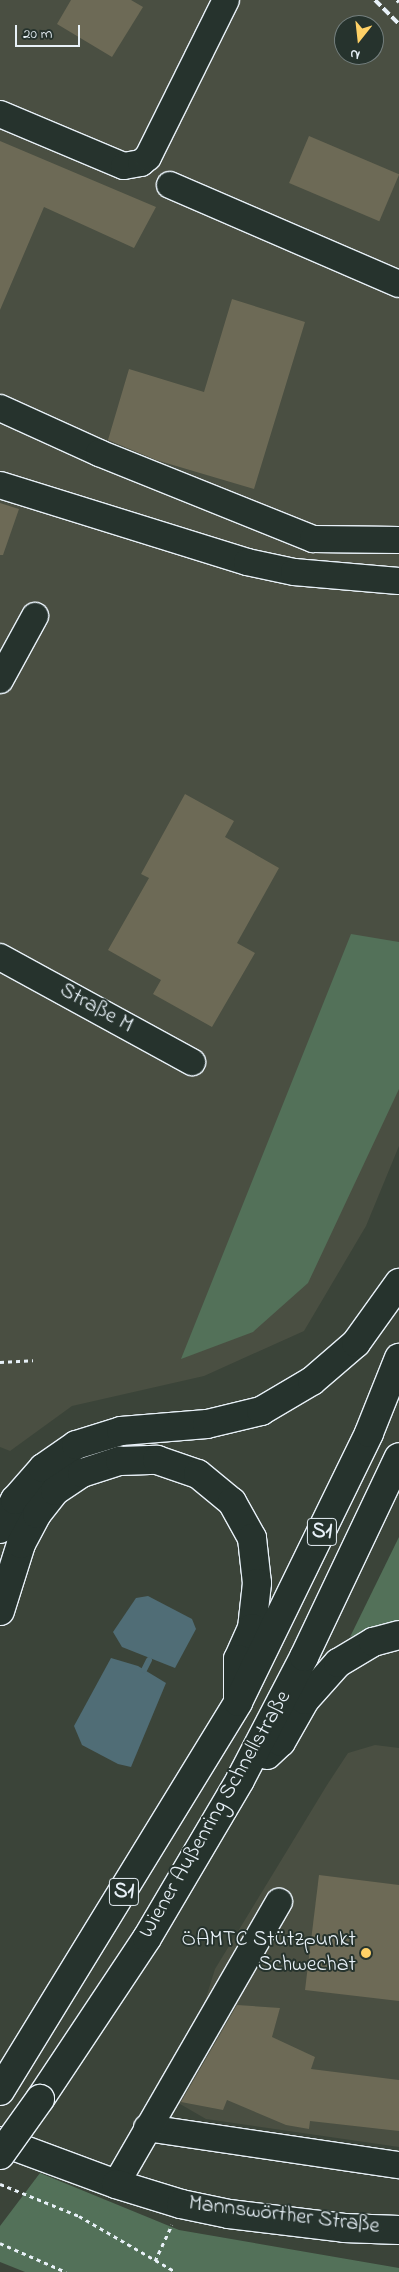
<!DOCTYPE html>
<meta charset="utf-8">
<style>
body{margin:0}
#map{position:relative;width:399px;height:2272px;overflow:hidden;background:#3b4439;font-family:"Indie Flower",sans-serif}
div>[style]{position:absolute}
.built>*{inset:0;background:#4a4f42}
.green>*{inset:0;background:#537159}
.water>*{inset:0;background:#506d76}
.stream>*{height:6px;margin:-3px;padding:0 3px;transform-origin:3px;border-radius:3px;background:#506d76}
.building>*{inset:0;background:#6d6a56;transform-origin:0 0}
.path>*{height:3px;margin-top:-1.5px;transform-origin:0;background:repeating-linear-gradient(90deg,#e8f1f8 0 4px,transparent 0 8px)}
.roads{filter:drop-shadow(1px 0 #e8f1f8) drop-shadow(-1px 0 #e8f1f8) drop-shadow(0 1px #e8f1f8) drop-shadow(0 -1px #e8f1f8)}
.minor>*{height:26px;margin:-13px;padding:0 13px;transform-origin:13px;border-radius:13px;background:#26332d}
.major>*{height:28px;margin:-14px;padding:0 14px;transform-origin:14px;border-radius:14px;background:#26332d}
.highway>*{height:28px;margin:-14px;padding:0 14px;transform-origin:14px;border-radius:14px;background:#26332d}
.rail>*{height:4px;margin-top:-2px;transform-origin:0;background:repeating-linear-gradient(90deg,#e8f1f8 0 8px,transparent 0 12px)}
.bridges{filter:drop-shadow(1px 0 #e8f1f8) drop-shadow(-1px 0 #e8f1f8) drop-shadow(0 1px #e8f1f8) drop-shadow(0 -1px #e8f1f8)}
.highway-bridge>*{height:28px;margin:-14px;padding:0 14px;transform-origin:14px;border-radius:14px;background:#26332d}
.dots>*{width:14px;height:14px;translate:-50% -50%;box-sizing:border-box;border:2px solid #26332d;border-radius:50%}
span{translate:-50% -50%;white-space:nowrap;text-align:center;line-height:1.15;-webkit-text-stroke:4px #26332d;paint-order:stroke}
.shield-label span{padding:1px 4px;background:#26332d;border:1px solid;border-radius:4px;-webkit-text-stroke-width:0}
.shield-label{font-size:21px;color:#e8f1f8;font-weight:700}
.street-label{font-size:22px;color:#e8f1f8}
.poi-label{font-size:22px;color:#e8f1f8}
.right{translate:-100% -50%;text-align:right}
.north{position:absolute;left:334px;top:15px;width:50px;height:50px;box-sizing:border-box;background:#26332d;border:1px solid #747f7e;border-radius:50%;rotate:196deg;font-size:14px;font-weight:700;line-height:20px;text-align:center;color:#e8f1f8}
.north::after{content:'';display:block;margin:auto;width:18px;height:22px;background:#ffd166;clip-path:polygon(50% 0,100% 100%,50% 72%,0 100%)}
.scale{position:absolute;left:15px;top:25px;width:65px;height:22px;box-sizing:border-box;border:2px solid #e8f1f8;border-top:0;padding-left:6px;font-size:15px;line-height:18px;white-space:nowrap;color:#e8f1f8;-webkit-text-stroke:4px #26332d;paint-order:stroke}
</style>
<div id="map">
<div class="built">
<div style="clip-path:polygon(evenodd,0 0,399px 0,399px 1146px,366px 1226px,304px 1331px,204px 1376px,72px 1406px,10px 1451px,0 1447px,0 0,344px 25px,374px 25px,374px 55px,344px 55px,344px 25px)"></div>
<div style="clip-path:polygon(375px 1745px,399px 1748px,399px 2147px,206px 2119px,154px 2089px,204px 2004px,215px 1969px,327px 1785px,348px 1753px)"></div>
</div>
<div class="green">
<div style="clip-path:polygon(351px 934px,399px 942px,399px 1089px,308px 1283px,253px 1332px,181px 1359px)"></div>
<div style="clip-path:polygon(399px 1537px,399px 1621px,350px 1637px)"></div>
<div style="clip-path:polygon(40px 2173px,179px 2230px,399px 2268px,399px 2272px,25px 2272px,0 2262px,0 2226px)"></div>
</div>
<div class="water">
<div style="clip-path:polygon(148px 1596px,192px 1619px,196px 1629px,175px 1668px,122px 1647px,113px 1632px,136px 1598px)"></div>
<div style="clip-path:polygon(111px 1658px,138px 1666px,166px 1683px,131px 1767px,118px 1764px,82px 1745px,74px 1726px)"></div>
</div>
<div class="stream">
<div style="left:144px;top:1670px;width:11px;rotate:-63deg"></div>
</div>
<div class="building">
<div style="clip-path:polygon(71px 0,131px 0,143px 7px,112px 57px,57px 24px)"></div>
<div style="left:309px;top:136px;width:98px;height:51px;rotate:23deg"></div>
<div style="clip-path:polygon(0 141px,156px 207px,134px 248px,44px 207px,0 310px)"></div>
<div style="clip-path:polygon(232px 299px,305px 322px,254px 489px,156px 460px,108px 440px,129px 369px,204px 392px)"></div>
<div style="clip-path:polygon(0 503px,19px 509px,3px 555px,0 555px)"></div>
<div style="clip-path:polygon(185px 794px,234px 821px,225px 837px,279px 868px,237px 943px,255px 953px,212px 1027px,153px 994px,161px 980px,108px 950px,149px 878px,141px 874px)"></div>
<div style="clip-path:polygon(319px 1875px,399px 1885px,399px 2001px,305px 1990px)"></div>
<div style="clip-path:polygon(237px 2005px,280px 2008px,272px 2037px,315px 2057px,311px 2069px,399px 2080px,399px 2131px,310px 2121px,309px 2129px,286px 2125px,227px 2100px,223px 2110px,181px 2102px)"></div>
</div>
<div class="path">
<div style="left:0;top:1362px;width:33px;rotate:-3deg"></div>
<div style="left:0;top:2184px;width:85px;rotate:22.1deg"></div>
<div style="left:79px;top:2216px;width:112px;rotate:30deg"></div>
<div style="left:0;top:2243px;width:72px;rotate:23.7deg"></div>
<div style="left:155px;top:2261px;width:40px;rotate:-65deg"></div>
</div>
<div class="roads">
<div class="minor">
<div style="left:0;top:114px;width:134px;rotate:22.8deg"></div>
<div style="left:124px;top:166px;width:17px;rotate:-10deg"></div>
<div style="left:141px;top:163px;width:9px;rotate:-41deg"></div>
<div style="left:148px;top:157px;width:175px;rotate:-63.6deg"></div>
<div style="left:170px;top:185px;width:249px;rotate:23.4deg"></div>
<div style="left:0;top:408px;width:109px;rotate:24.4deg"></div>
<div style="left:99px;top:453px;width:231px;rotate:21.9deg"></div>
<div style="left:313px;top:539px;width:86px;rotate:0.7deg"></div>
<div style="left:0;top:485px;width:259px;rotate:17.3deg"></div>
<div style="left:247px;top:562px;width:48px;rotate:12deg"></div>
<div style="left:294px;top:572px;width:105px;rotate:4.9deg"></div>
<div style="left:0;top:680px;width:73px;rotate:-61.3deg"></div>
<div style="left:0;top:957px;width:219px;rotate:28.7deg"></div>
<div style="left:147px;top:2128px;width:255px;rotate:8.4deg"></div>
<div style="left:116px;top:2184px;width:326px;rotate:-60deg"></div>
</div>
<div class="major">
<div style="left:0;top:2141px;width:124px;rotate:20.3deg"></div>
<div style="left:116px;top:2184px;width:68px;rotate:17.1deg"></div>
<div style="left:181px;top:2204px;width:49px;rotate:11.8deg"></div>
<div style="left:229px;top:2214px;width:116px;rotate:6.9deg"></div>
<div style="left:344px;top:2228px;width:55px;rotate:2.1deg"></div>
</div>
<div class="highway">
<div style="left:0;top:1529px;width:33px;rotate:-63deg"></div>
<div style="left:15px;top:1500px;width:43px;rotate:-48.8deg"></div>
<div style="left:43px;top:1468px;width:40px;rotate:-34.9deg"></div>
<div style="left:76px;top:1445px;width:47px;rotate:-17.3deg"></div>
<div style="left:121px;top:1431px;width:86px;rotate:-4.7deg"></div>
<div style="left:207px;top:1424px;width:56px;rotate:-13.5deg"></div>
<div style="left:261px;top:1411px;width:59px;rotate:-30.5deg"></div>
<div style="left:312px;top:1381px;width:58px;rotate:-40.8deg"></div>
<div style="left:356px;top:1343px;width:74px;rotate:-54.4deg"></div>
<div style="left:0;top:1611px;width:70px;rotate:-72.6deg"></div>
<div style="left:21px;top:1544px;width:34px;rotate:-62deg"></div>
<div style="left:37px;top:1514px;width:29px;rotate:-52deg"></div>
<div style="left:55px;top:1491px;width:32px;rotate:-34deg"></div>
<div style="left:82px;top:1473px;width:40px;rotate:-18deg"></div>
<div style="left:120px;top:1461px;width:37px;rotate:-2deg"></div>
<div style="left:157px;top:1460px;width:43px;rotate:18.9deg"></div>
<div style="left:198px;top:1474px;width:44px;rotate:39.5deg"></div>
<div style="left:232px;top:1502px;width:41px;rotate:60.9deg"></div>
<div style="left:252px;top:1538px;width:45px;rotate:83.7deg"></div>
<div style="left:257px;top:1583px;width:45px;rotate:96.3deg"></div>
<div style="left:252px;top:1628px;width:34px;rotate:114deg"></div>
<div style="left:238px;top:1659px;width:38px;rotate:90deg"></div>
<div style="left:267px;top:1755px;width:19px;rotate:-43deg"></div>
<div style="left:281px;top:1742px;width:48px;rotate:-60.3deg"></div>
<div style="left:305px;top:1700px;width:50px;rotate:-48.3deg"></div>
<div style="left:338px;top:1663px;width:41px;rotate:-31deg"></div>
<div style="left:373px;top:1642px;width:27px;rotate:-15deg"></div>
<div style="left:0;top:2091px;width:456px;rotate:-58.5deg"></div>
<div style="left:238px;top:1702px;width:299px;rotate:-64deg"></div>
<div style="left:369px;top:1433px;width:81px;rotate:-68.2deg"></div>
<div style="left:40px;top:2099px;width:193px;rotate:-56.4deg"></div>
<div style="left:147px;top:1938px;width:183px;rotate:-59.5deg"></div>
<div style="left:240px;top:1780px;width:139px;rotate:-62.5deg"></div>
<div style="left:304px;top:1657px;width:221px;rotate:-64.6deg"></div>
</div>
</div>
<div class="rail">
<div style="left:375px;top:0;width:34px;rotate:45deg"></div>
<div style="left:397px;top:0;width:3px;rotate:45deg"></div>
</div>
<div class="bridges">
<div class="highway-bridge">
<div style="left:0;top:2155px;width:69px;rotate:-54.5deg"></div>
</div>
</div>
<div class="dots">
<div style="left:366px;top:1953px;background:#ffd166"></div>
</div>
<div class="shield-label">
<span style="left:322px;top:1532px">S1</span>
<span style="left:124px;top:1892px">S1</span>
</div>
<div class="street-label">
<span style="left:96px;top:1009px;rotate:29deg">Straße M</span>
<span style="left:216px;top:1815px;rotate:-60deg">Wiener Außenring Schnellstraße</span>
<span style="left:284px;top:2216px;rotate:7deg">Mannswörther Straße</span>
</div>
<div class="poi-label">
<span class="right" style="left:356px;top:1953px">ÖAMTC Stützpunkt<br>Schwechat</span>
</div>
<div class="north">N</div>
<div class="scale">20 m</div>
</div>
